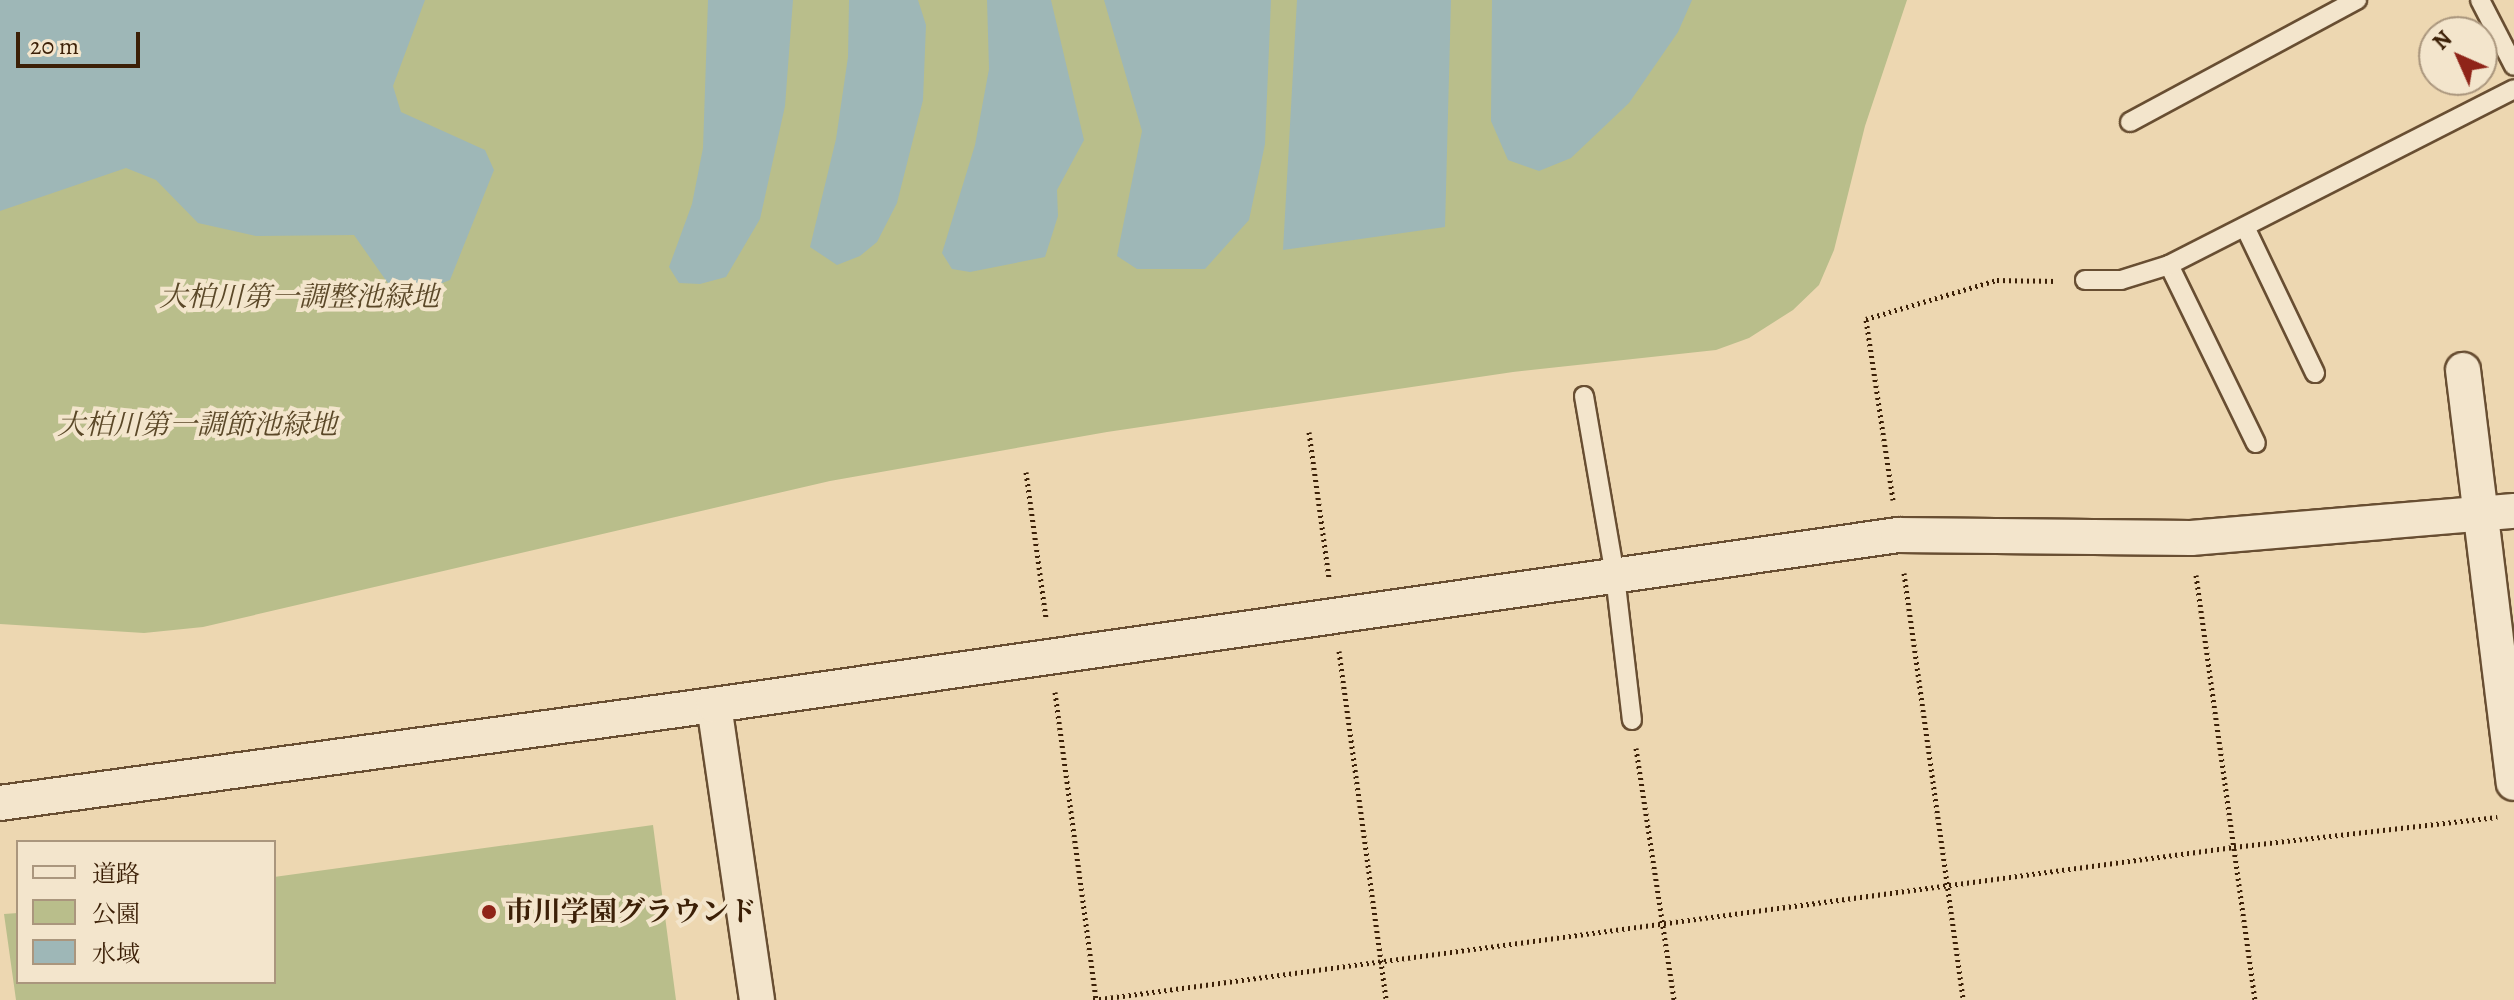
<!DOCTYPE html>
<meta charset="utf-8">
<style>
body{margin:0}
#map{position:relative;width:2514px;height:1000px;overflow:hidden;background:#edd7b1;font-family:Alegreya,"Noto Serif JP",serif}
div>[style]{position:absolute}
.green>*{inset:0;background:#b9be8b}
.water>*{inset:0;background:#9eb7b7}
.path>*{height:5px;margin-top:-2.5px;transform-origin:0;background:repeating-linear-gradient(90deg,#3c2007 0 2px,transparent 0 6px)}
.roads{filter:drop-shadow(2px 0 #684e32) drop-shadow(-2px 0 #684e32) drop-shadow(0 2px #684e32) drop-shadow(0 -2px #684e32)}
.lane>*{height:18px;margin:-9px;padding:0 9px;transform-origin:9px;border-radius:9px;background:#f3e5cc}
.street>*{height:34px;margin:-17px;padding:0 17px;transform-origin:17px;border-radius:17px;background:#f3e5cc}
.dots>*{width:22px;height:22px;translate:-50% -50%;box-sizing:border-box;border:4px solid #f3e5cc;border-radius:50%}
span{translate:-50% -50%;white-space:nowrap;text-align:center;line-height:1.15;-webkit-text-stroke:8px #f3e5cc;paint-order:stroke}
.park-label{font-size:28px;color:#5b4828;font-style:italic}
.poi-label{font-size:28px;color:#3c2007;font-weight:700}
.left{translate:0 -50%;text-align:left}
.legend{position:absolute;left:16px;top:840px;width:260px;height:144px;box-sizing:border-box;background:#f3e5cc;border:2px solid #aa967d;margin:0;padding:10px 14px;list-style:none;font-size:24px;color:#3c2007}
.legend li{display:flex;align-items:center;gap:16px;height:40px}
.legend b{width:40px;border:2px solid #aa967d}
.north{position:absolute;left:2418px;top:16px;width:80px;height:80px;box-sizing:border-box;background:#f3e5cc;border:2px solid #aa967d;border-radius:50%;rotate:315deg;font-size:22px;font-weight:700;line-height:32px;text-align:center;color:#3c2007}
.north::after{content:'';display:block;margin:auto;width:28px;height:36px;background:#8f2418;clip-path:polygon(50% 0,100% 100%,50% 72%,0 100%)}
.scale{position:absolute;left:16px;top:32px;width:124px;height:36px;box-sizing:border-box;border:4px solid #3c2007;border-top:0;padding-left:10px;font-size:24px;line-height:28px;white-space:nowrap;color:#3c2007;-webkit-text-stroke:6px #f3e5cc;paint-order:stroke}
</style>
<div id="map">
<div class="green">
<div style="clip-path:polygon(0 0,1907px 0,1865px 126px,1834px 250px,1819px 285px,1793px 310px,1749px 338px,1716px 350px,1513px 372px,1107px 432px,830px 481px,203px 627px,144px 633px,0 624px)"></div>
<div style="clip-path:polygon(653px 825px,676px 1000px,16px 1000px,4px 914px,18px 913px,18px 982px,274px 982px,274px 877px)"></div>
</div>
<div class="water">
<div style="clip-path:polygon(0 0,425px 0,393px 86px,401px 112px,485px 150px,494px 170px,450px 280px,427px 289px,392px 289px,354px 235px,256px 236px,198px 223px,156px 180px,126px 168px,0 211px)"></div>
<div style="clip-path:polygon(708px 0,793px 0,785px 106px,760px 219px,726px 277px,700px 284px,679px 283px,669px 267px,692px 204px,703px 148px)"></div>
<div style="clip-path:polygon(849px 0,918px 0,926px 25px,923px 100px,897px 203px,877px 242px,860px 256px,837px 265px,810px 247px,836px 139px,848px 57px)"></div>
<div style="clip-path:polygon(987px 0,1051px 0,1084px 140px,1057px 190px,1058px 216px,1045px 257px,970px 272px,952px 269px,942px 253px,975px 145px,989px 69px)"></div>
<div style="clip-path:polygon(1104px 0,1271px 0,1265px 144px,1249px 220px,1205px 269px,1137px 269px,1117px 256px,1142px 131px)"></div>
<div style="clip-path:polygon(1297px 0,1451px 0,1445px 227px,1283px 250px)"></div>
<div style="clip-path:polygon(1492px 0,1692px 0,1678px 32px,1629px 103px,1571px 158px,1539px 171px,1508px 160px,1491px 121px)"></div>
</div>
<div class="path">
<div style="left:1309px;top:432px;width:147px;rotate:82.2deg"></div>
<div style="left:1026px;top:472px;width:147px;rotate:82.2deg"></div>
<div style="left:1893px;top:500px;width:183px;rotate:-98.5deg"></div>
<div style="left:1866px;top:319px;width:137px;rotate:-16.6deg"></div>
<div style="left:1997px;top:280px;width:58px;rotate:1deg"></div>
<div style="left:1904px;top:573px;width:431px;rotate:82.1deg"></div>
<div style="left:2196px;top:575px;width:429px;rotate:82.1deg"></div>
<div style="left:1339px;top:651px;width:352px;rotate:82.3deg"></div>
<div style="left:1055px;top:692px;width:311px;rotate:82.4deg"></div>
<div style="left:1636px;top:748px;width:255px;rotate:81.4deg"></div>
<div style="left:1093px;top:1000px;width:1151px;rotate:-7.64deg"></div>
<div style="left:2234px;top:847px;width:265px;rotate:-6.5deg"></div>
</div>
<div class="roads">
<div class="lane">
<div style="left:2480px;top:0;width:74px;rotate:62.7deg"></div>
<div style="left:2130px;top:122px;width:258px;rotate:-28.3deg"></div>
<div style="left:2245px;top:227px;width:162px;rotate:64.4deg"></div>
<div style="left:2169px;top:265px;width:198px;rotate:64deg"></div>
<div style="left:2085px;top:280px;width:36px"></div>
<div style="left:2121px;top:280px;width:50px;rotate:-17.4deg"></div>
<div style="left:2169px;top:265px;width:387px;rotate:-27deg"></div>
<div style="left:1584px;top:396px;width:183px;rotate:80.2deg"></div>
<div style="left:1615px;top:576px;width:145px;rotate:83.3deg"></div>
</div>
<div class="street">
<div style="left:2463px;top:370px;width:416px;rotate:83deg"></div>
<div style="left:0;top:803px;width:721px;rotate:-7.82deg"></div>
<div style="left:757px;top:1000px;width:298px;rotate:-98.3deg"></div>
<div style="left:714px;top:705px;width:1196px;rotate:-8.17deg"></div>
<div style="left:1898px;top:535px;width:293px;rotate:0.6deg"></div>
<div style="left:2191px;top:538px;width:324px;rotate:-4.8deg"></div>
</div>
</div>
<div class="dots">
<div style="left:489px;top:912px;background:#8f2418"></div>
</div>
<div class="park-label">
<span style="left:299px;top:297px">大柏川第一調整池緑地</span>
<span style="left:197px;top:425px">大柏川第一調節池緑地</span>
</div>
<div class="poi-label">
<span class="left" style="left:505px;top:912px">市川学園グラウンド</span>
</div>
<ul class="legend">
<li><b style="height:10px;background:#f3e5cc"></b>道路</li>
<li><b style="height:22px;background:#b9be8b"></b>公園</li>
<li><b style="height:22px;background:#9eb7b7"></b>水域</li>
</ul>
<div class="north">N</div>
<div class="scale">20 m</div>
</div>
